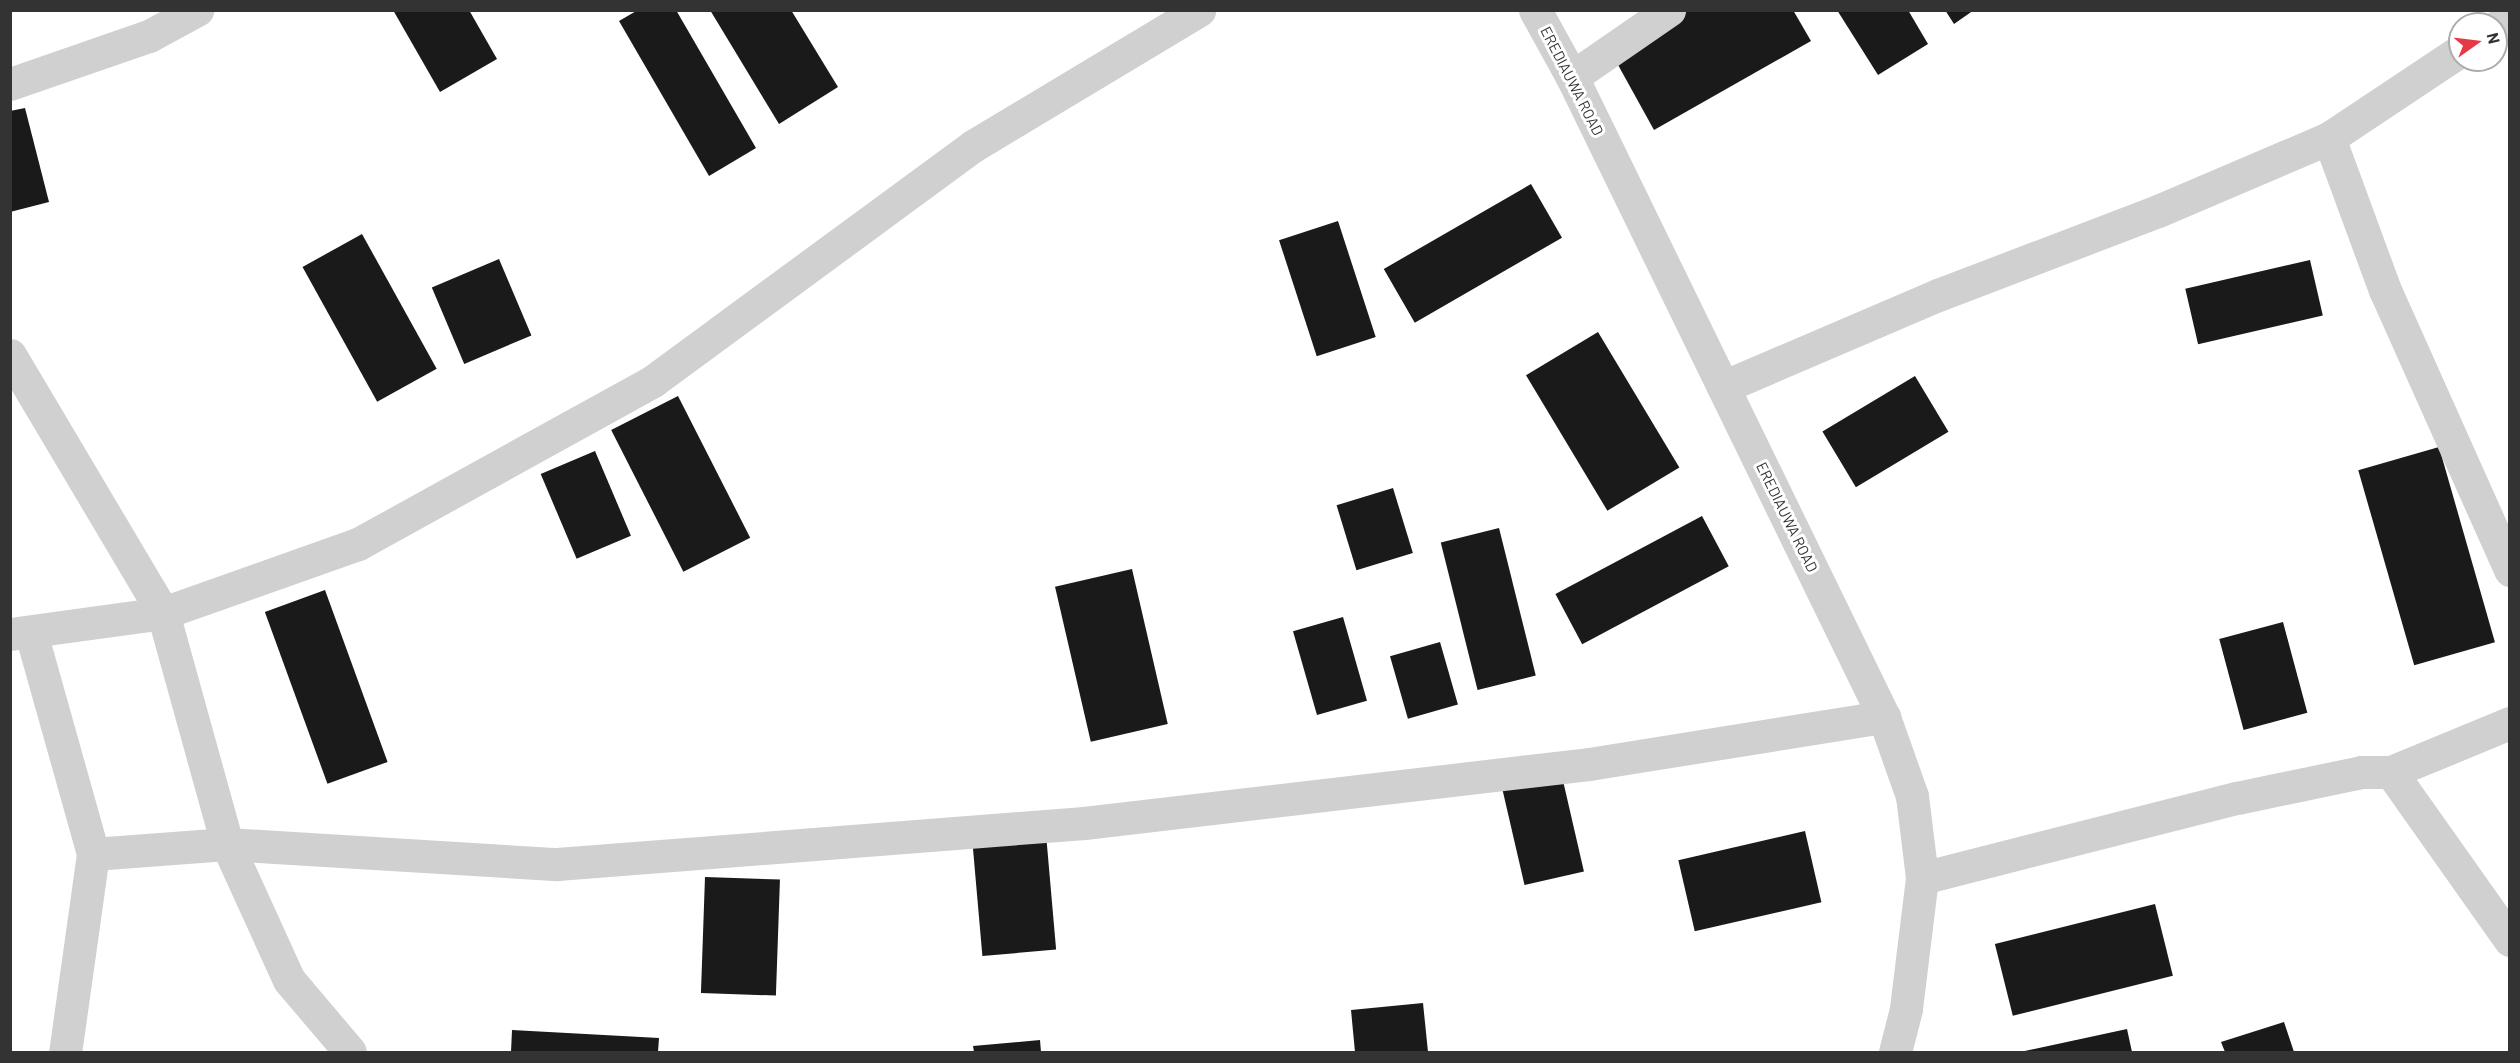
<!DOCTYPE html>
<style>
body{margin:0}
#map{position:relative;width:2520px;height:1063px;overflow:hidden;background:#fff;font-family:Barlow,sans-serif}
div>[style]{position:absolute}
.building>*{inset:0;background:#1a1a1a;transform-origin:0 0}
.minor>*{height:33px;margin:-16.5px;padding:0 16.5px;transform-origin:16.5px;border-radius:16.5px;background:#d0d0d0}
span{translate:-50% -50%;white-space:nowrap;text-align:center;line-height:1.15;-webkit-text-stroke:6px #fff;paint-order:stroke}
.street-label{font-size:15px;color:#333}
.frame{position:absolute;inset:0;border:12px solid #333;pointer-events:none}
.north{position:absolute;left:2448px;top:12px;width:60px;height:60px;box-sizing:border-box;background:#fff;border:2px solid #adadad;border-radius:50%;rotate:76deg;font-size:16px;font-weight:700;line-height:24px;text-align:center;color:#333}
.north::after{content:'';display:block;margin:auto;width:21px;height:27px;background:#e63946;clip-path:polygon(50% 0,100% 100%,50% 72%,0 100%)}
</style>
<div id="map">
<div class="building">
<div style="clip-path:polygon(393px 10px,469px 10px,497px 59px,440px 92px)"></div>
<div style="clip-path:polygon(638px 10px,676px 10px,756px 148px,709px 176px,619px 21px)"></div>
<div style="clip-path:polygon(710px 10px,791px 10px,838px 87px,779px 124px)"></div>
<div style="clip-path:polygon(1688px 10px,1793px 10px,1811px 41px,1654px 130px,1612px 54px)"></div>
<div style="clip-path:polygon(1837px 10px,1908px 10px,1928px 44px,1878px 75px)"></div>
<div style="clip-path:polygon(1945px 10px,1974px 10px,1954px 24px)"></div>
<div style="clip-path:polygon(25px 108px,49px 202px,10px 212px,10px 111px)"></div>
<div style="left:1531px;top:184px;width:62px;height:170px;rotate:60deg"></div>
<div style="left:1338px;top:221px;width:122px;height:62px;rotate:72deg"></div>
<div style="left:362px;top:234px;width:154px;height:68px;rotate:61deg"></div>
<div style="left:499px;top:259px;width:83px;height:73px;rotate:67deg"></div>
<div style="left:2310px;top:260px;width:57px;height:128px;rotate:77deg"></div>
<div style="left:1598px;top:332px;width:158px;height:84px;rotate:59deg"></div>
<div style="left:1915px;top:376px;width:65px;height:108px;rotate:59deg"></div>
<div style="left:678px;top:396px;width:159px;height:75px;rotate:63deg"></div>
<div style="left:2439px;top:447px;width:203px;height:84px;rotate:74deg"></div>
<div style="left:595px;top:451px;width:92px;height:59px;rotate:67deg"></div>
<div style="left:1393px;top:488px;width:68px;height:59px;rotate:73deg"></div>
<div style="left:1702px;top:516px;width:57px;height:166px;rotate:62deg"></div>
<div style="left:1499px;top:528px;width:152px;height:60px;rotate:76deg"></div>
<div style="left:1132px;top:569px;width:159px;height:79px;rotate:77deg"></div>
<div style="left:325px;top:590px;width:183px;height:64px;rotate:70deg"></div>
<div style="left:1343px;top:617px;width:87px;height:52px;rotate:74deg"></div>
<div style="left:2283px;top:622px;width:94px;height:66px;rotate:75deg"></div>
<div style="left:1440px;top:642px;width:65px;height:52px;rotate:74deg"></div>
<div style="left:1561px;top:772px;width:102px;height:61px;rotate:77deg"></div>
<div style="left:1805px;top:831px;width:73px;height:130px;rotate:77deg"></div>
<div style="left:1046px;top:834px;width:116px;height:74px;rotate:85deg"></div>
<div style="left:705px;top:877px;width:75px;height:116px;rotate:2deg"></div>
<div style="left:2155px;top:904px;width:74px;height:165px;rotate:76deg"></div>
<div style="clip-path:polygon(1423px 1003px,1428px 1052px,1355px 1052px,1351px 1010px)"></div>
<div style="clip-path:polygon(2284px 1022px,2294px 1052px,2225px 1052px,2221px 1042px)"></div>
<div style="clip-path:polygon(2127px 1029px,2132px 1052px,2020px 1052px)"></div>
<div style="clip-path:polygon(512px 1030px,659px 1038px,658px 1052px,511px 1052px)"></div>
<div style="clip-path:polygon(1040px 1040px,1041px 1052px,974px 1052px,973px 1046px)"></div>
</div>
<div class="minor">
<div style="left:1535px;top:10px;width:77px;rotate:61.1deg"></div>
<div style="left:1572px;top:77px;width:712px;rotate:64.01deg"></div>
<div style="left:1884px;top:717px;width:84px;rotate:70.5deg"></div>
<div style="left:1912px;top:796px;width:83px;rotate:83deg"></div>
<div style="left:1922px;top:878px;width:132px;rotate:97deg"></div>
<div style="left:1906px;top:1009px;width:44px;rotate:104.3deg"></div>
<div style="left:2496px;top:27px;width:17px;rotate:-33deg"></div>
<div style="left:1572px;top:77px;width:118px;rotate:-34.6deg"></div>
<div style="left:10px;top:84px;width:147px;rotate:-19.1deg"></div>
<div style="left:149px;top:36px;width:55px;rotate:-28.4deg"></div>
<div style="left:2329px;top:138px;width:162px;rotate:69.8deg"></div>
<div style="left:2385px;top:290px;width:307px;rotate:65.9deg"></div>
<div style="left:10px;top:355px;width:300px;rotate:59.3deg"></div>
<div style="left:163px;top:613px;width:240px;rotate:74.5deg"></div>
<div style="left:227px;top:844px;width:149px;rotate:65.5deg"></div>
<div style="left:289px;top:980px;width:94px;rotate:49.7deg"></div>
<div style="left:1723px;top:387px;width:234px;rotate:-23.2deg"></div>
<div style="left:1938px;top:295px;width:235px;rotate:-20.9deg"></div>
<div style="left:2158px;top:211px;width:186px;rotate:-23.1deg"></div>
<div style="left:2329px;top:138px;width:157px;rotate:-33.6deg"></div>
<div style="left:31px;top:633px;width:230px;rotate:74.3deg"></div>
<div style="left:93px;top:854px;width:200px;rotate:98deg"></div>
<div style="left:10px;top:634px;width:154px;rotate:-7.8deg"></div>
<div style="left:163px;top:613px;width:207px;rotate:-19.5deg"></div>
<div style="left:358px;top:544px;width:337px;rotate:-28.9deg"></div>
<div style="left:653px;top:381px;width:397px;rotate:-36.3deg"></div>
<div style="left:973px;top:146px;width:264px;rotate:-31deg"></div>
<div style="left:2391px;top:772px;width:206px;rotate:54.7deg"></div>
<div style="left:93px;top:854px;width:134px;rotate:-4.3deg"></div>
<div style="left:227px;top:844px;width:331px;rotate:3.5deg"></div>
<div style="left:557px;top:864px;width:529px;rotate:-4.45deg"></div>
<div style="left:1084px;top:823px;width:508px;rotate:-6.66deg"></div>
<div style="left:1589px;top:764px;width:299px;rotate:-9.1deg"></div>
<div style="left:1922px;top:878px;width:325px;rotate:-14.3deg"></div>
<div style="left:2237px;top:798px;width:127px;rotate:-11.8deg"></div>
<div style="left:2361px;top:772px;width:30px"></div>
<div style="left:2391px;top:772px;width:129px;rotate:-22.4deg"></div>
</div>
<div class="street-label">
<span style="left:1572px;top:81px;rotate:63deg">EREDIAUWA ROAD</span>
<span style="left:1787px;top:517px;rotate:64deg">EREDIAUWA ROAD</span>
</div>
<div class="frame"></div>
<div class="north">N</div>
</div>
